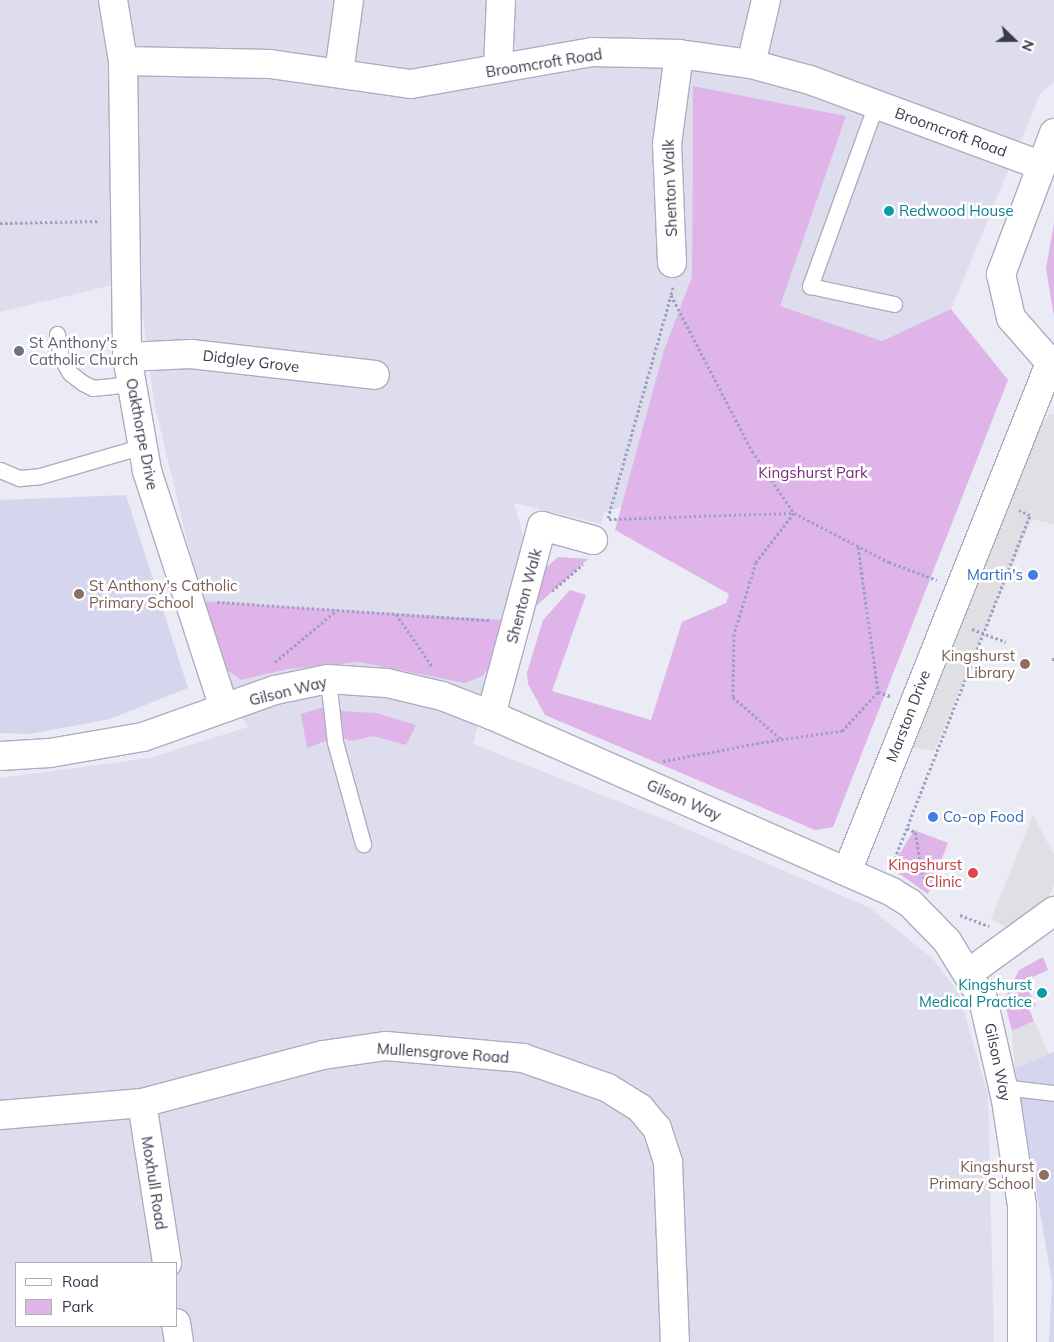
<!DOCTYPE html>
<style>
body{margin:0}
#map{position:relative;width:1054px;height:1342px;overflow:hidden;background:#ebebf5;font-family:Mulish,sans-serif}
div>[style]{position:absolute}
.residential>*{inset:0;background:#dddded}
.education>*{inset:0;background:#d6d5ee}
.green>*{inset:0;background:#deb4e9}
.parking>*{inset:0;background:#dfdfe4}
.path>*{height:3px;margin-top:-1.5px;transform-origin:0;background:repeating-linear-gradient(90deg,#9e9fc3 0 2.5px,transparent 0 5px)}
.roads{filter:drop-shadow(1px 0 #adadc1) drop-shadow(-1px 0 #adadc1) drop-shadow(0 1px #adadc1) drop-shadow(0 -1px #adadc1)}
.lane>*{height:15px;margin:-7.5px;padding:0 7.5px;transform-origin:7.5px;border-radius:7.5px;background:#fff}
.street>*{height:28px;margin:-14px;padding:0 14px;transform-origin:14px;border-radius:14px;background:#fff}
.dots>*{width:14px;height:14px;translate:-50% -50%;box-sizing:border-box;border:2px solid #fff;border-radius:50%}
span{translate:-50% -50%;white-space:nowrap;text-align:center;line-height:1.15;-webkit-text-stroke:5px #fff;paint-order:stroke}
.street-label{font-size:15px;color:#38394a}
.culture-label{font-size:15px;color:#0d838f}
.left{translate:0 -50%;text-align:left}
.right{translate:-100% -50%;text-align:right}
.worship-label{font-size:15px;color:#5b616d}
.park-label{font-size:15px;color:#792a7d}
.shop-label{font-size:15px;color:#366cbe}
.education-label{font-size:15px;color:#785e54}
.health-label{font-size:15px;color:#be3a42}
.legend{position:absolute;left:15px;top:1262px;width:162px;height:65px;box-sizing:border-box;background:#fff;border:1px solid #afb0b7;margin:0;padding:6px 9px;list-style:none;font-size:15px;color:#38394a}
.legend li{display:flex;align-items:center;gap:10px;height:25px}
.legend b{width:25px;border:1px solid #afb0b7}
.north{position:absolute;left:989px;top:15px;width:50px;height:50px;-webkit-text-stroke:4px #fff;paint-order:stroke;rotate:112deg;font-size:14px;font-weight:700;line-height:20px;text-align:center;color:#38394a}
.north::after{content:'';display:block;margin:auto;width:18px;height:22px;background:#38394a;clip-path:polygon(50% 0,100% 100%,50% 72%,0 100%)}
</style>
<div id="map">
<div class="residential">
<div style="clip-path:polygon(evenodd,0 0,1054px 0,1054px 82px,1040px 94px,951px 309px,882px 341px,779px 306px,846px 116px,693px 86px,692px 277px,664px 350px,622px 507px,604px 512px,601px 524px,514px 503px,526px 545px,473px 744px,671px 822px,870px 908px,933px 959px,959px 993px,988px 1095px,994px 1342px,0 1342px,0 778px,149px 758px,248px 727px,222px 687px,154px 402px,138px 279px,0 312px,0 0,16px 1263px,176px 1263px,176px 1326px,16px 1326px,16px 1263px)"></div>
</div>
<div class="education">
<div style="clip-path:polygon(126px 495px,188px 688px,110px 719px,30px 734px,0 733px,0 500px)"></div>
<div style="clip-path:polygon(1054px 1052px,1054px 1342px,1049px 1342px,1052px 1282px,1015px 1068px)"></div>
</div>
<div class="green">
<div style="clip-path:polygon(693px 86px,846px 116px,780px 306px,882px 341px,951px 309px,1008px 380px,833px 827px,815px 830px,545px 715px,528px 684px,527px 673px,543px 620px,570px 590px,586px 595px,552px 691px,651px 720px,682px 622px,726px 603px,729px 594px,615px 530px,664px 350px,692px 277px)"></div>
<div style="clip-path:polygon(1054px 223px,1054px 317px,1046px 268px)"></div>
<div style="clip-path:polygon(558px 557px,588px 559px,534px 608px,542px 571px)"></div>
<div style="clip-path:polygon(200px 601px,503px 620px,495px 661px,482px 676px,465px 683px,359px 662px,288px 669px,241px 680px,223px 667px)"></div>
<div style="clip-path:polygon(324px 707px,328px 740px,307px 748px,301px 714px)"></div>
<div style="clip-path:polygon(340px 711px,376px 713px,416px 725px,406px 745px,373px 736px,352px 741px,342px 738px)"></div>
<div style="clip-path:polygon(914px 830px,948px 843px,928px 894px,891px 868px)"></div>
<div style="clip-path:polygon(1043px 957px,1048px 970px,1024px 981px,1036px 1006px,1029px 1009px,1034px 1021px,1012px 1031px,1004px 1000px,1019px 970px)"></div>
</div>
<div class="parking">
<div style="clip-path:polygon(1049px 414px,1054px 414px,1054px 524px,1032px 519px,934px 751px,908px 747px,1029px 443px)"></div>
<div style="clip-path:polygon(1033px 815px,1054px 855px,1054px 883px,1047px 901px,1008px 928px,991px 919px)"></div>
<div style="clip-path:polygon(1034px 1021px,1049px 1054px,1015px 1068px,1012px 1031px)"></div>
</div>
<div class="path">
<div style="left:0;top:223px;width:99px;rotate:-1.2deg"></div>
<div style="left:673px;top:287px;width:8px;rotate:104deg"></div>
<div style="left:671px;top:295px;width:176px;rotate:62.6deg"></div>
<div style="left:752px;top:451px;width:75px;rotate:55.9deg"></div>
<div style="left:794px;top:513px;width:107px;rotate:27.3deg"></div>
<div style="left:889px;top:562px;width:51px;rotate:20.6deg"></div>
<div style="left:794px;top:513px;width:62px;rotate:127.8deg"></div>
<div style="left:756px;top:562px;width:75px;rotate:107deg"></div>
<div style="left:734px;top:634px;width:63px;rotate:90.9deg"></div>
<div style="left:733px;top:697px;width:64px;rotate:41.2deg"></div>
<div style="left:781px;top:739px;width:62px;rotate:-7.5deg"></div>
<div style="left:842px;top:731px;width:53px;rotate:-47.3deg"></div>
<div style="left:878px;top:692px;width:13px;rotate:18deg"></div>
<div style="left:608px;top:518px;width:231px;rotate:-74.2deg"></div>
<div style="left:609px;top:519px;width:184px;rotate:-1.9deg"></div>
<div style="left:858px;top:547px;width:146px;rotate:82.1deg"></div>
<div style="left:552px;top:591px;width:41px;rotate:-41.1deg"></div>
<div style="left:217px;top:602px;width:274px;rotate:3.8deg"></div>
<div style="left:396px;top:614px;width:63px;rotate:55.3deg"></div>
<div style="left:972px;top:629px;width:36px;rotate:21deg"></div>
<div style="left:1052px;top:659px;width:2px"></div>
<div style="left:275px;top:662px;width:81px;rotate:-40deg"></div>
<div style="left:663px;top:761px;width:120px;rotate:-10.6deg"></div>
<div style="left:907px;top:828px;width:9px;rotate:27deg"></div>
<div style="left:915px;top:832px;width:50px;rotate:79.6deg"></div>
<div style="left:893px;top:863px;width:374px;rotate:-68.5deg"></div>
<div style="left:1030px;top:515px;width:12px;rotate:-156deg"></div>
<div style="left:960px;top:915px;width:31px;rotate:21deg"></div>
</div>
<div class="roads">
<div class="lane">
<div style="left:876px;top:104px;width:194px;rotate:109.9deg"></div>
<div style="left:810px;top:286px;width:86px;rotate:12.1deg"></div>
<div style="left:57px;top:334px;width:23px;rotate:80deg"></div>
<div style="left:61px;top:357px;width:18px;rotate:61deg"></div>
<div style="left:70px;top:373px;width:16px;rotate:38deg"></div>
<div style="left:83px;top:383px;width:11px;rotate:27deg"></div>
<div style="left:93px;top:388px;width:38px;rotate:-6deg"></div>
<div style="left:0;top:470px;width:21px;rotate:23deg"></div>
<div style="left:19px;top:478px;width:21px;rotate:-5deg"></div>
<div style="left:40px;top:476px;width:107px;rotate:-16.2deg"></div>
<div style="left:328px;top:679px;width:63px;rotate:83.7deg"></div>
<div style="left:335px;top:742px;width:106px;rotate:74.6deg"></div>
<div style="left:1003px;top:1087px;width:51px;rotate:6.7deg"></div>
</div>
<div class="street">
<div style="left:113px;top:0;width:62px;rotate:80.7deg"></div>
<div style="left:123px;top:61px;width:296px;rotate:89.2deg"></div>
<div style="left:127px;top:357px;width:116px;rotate:80deg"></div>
<div style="left:147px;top:471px;width:249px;rotate:72deg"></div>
<div style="left:123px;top:61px;width:147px;rotate:1.2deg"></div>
<div style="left:270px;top:64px;width:142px;rotate:8.1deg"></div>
<div style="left:411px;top:84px;width:184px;rotate:-10deg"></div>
<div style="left:592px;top:52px;width:87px;rotate:1.3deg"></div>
<div style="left:679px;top:54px;width:73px;rotate:7.9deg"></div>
<div style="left:751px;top:64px;width:61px;rotate:15.2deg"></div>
<div style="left:810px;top:80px;width:245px;rotate:20.3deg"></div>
<div style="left:751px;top:64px;width:66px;rotate:-76.8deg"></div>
<div style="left:498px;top:68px;width:68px;rotate:-87.5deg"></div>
<div style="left:339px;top:73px;width:74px;rotate:-82.2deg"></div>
<div style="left:1054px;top:133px;width:151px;rotate:110.6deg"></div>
<div style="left:1001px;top:274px;width:45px;rotate:77.2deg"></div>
<div style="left:1011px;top:318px;width:65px;rotate:48.7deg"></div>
<div style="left:672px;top:263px;width:119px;rotate:-92.4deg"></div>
<div style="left:667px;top:144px;width:91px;rotate:-82.4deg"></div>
<div style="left:127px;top:357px;width:64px;rotate:-2.7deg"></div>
<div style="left:191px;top:354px;width:185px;rotate:6.5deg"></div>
<div style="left:491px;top:715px;width:196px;rotate:-74.9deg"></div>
<div style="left:542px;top:526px;width:53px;rotate:15.4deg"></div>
<div style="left:0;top:756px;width:50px;rotate:-3.4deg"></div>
<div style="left:50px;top:753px;width:94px;rotate:-9.8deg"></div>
<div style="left:143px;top:737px;width:140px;rotate:-19.6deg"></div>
<div style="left:275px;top:690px;width:54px;rotate:-11.7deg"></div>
<div style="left:328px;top:679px;width:59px;rotate:3.9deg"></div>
<div style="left:387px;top:683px;width:57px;rotate:13.3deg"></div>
<div style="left:442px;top:696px;width:53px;rotate:21.2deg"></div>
<div style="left:491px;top:715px;width:438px;rotate:23.8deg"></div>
<div style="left:892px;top:892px;width:22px;rotate:32deg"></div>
<div style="left:911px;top:904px;width:52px;rotate:45.8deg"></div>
<div style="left:947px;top:941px;width:68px;rotate:58.2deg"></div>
<div style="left:983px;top:999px;width:104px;rotate:77.2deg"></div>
<div style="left:1006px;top:1100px;width:107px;rotate:81.4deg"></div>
<div style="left:1022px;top:1206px;width:136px;rotate:90deg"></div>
<div style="left:847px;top:872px;width:545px;rotate:-68.24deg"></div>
<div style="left:970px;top:972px;width:104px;rotate:-36deg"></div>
<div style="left:142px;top:1103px;width:162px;rotate:81.1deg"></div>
<div style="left:0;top:1115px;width:143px;rotate:-4.8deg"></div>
<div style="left:142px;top:1103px;width:187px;rotate:-14.9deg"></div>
<div style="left:323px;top:1055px;width:64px;rotate:-8.1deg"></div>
<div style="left:386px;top:1046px;width:138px;rotate:5deg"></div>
<div style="left:523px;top:1058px;width:90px;rotate:19.4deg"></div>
<div style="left:608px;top:1088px;width:38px;rotate:32deg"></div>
<div style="left:640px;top:1108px;width:26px;rotate:50deg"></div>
<div style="left:657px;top:1128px;width:36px;rotate:72deg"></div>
<div style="left:668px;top:1162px;width:180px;rotate:87.8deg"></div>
<div style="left:176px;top:1323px;width:19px;rotate:81deg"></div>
</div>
</div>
<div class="dots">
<div style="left:889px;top:211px;background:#0f9aa8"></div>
<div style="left:19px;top:351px;background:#6b7280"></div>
<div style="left:1033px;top:575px;background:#3f7fe0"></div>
<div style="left:79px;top:594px;background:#8d6e63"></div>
<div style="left:1025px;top:664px;background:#8d6e63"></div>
<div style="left:933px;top:817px;background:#3f7fe0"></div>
<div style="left:973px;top:873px;background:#e0444e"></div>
<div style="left:1042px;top:993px;background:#0f9aa8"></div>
<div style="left:1044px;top:1175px;background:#8d6e63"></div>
</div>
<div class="street-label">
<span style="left:544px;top:63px;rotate:-9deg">Broomcroft Road</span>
<span style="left:951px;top:132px;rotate:20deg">Broomcroft Road</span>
<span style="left:670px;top:188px;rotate:-92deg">Shenton Walk</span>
<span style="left:251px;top:361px;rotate:7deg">Didgley Grove</span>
<span style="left:142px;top:434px;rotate:79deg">Oakthorpe Drive</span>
<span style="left:524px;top:596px;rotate:-75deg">Shenton Walk</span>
<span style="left:288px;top:691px;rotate:-14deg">Gilson Way</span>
<span style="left:908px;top:716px;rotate:-69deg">Marston Drive</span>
<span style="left:684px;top:800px;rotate:24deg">Gilson Way</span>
<span style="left:443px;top:1053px;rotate:4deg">Mullensgrove Road</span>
<span style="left:998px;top:1062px;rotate:78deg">Gilson Way</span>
<span style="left:154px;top:1183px;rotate:81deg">Moxhull Road</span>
</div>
<div class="culture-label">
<span class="left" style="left:899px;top:211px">Redwood House</span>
<span class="right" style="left:1032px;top:993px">Kingshurst<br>Medical Practice</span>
</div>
<div class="worship-label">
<span class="left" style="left:29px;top:351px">St Anthony's<br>Catholic Church</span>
</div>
<div class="park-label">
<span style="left:813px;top:473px">Kingshurst Park</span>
</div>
<div class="shop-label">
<span class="right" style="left:1023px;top:575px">Martin's</span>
<span class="left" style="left:943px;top:817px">Co-op Food</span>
</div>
<div class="education-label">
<span class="left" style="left:89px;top:594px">St Anthony's Catholic<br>Primary School</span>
<span class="right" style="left:1015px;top:664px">Kingshurst<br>Library</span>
<span class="right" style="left:1034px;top:1175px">Kingshurst<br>Primary School</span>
</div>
<div class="health-label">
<span class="right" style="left:962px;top:873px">Kingshurst<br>Clinic</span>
</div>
<ul class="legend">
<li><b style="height:6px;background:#fff"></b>Road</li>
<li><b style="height:14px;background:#deb4e9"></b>Park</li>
</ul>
<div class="north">N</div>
</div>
